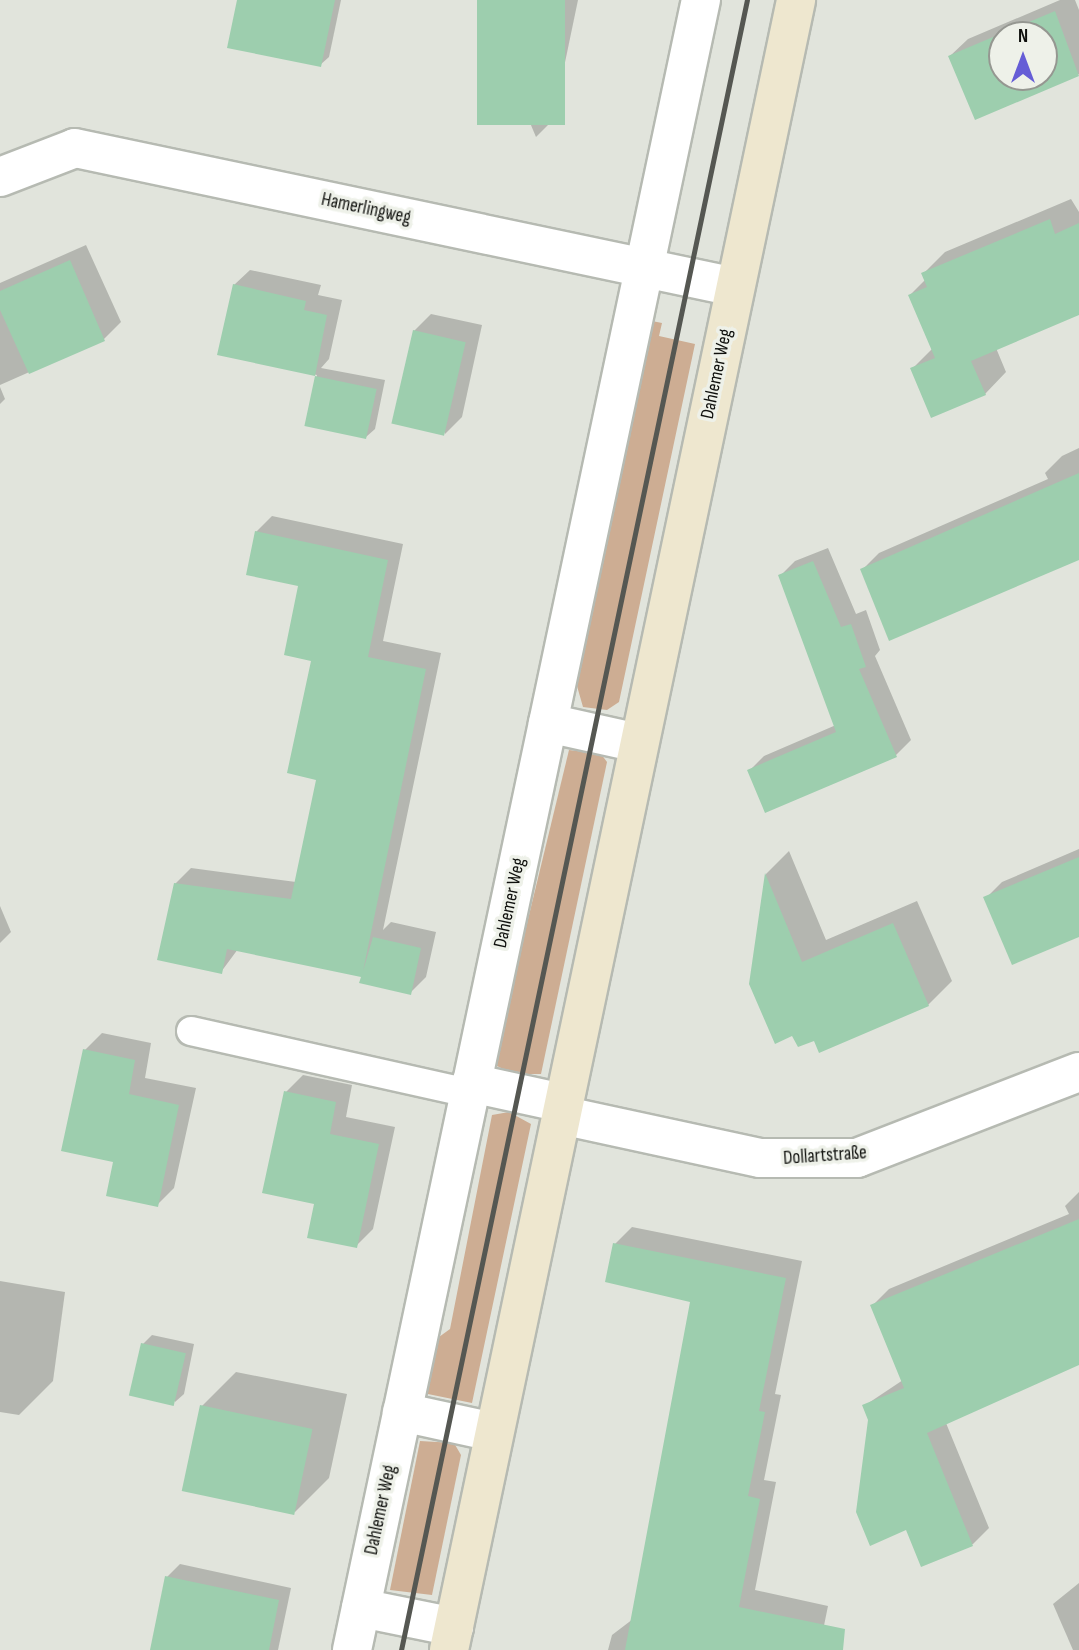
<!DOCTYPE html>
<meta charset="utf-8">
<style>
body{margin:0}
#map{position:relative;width:1079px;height:1650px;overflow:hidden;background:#e1e4dc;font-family:"Sofia Sans Condensed",sans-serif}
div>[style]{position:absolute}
.green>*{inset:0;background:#cdad93}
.shadow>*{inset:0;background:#0003}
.building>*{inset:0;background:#9dceae;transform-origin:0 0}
.roads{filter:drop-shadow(2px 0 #b6bab2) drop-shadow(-2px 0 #b6bab2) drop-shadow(0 2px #b6bab2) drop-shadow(0 -2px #b6bab2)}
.lane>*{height:28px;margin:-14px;padding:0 14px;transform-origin:14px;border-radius:14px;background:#fff}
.street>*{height:38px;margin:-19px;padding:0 19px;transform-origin:19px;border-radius:19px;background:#fff}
.secondary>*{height:38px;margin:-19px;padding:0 19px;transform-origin:19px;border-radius:19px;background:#eee7cf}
.rail>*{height:5px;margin:-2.5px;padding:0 2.5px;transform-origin:2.5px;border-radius:2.5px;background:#555752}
span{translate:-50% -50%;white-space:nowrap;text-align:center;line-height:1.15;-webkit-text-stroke:7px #eef1e9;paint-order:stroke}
.street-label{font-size:19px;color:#0f100d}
.north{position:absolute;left:988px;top:21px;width:70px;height:70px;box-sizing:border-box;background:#eef1e9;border:2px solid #959791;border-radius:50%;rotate:0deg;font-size:19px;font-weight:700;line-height:28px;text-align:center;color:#0f100d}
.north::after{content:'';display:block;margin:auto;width:24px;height:32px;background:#655dd6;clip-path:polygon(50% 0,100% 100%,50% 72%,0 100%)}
</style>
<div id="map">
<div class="green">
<div style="clip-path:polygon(647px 320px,662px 323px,659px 336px,695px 344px,619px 702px,607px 710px,583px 707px,577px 686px)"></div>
<div style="clip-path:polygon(569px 750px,601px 754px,607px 762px,541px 1074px,513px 1074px,493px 1064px)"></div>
<div style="clip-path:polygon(509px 1112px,531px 1124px,472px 1403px,423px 1393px,439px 1337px,450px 1329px,492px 1115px)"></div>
<div style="clip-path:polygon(420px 1441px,454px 1443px,461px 1455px,432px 1595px,390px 1590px)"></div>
</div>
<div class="shadow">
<div style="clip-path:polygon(239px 0,341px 0,329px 57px,320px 65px)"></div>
<div style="clip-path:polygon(478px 0,578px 0,553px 120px,536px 137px)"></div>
<div style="clip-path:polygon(evenodd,1060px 0,1075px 0,1079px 10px,1079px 74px,976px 118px,950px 56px,968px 39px,1060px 0,1002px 35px,1044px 35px,1044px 77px,1002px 77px,1002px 35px)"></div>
<div style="clip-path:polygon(1071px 199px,1079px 212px,1079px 313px,996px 348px,1006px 372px,985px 394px,912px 369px,933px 348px,910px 295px,926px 279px,924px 273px,945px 252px)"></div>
<div style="clip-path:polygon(86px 245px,121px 322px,104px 339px,0 385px,0 283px)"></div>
<div style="clip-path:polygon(250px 270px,321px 285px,318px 295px,342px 300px,329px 359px,321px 368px,385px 380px,375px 429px,366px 437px,306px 424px,317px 375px,220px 354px,234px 285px)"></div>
<div style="clip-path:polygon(431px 314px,482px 325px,462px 417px,445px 434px,414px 331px)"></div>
<div style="clip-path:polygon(0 387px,5px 399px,0 404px)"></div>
<div style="clip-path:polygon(1079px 448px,1079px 558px,862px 570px,879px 553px,1048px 479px,1045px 473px,1062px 456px)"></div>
<div style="clip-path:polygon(272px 516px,403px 544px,383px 641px,441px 653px,383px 930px,391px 922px,436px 932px,426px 977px,410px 993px,363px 975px,238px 949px,221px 972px,175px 884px,191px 868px,296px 882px,318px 778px,313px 660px,300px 585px,256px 532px)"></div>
<div style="clip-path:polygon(828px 548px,856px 614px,866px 610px,880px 650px,875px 656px,911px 740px,896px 755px,766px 811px,749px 771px,764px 756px,836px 725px,780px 576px,795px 561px)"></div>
<div style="clip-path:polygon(1079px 849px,1079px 935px,986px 898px,1002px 882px)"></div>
<div style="clip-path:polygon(789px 851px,826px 940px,917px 901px,952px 981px,928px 1005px,815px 1038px,793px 1034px,751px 984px,766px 874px)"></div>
<div style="clip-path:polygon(0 906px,11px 932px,0 943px)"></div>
<div style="clip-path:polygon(102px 1033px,151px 1043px,145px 1078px,196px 1088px,174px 1188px,157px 1205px,115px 1161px,85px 1050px)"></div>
<div style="clip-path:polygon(303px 1075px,352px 1085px,346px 1117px,395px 1127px,373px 1229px,356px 1246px,316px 1203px,286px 1092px)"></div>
<div style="clip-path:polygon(1079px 1192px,1079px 1291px,946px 1423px,989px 1528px,973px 1544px,922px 1565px,864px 1406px,903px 1380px,872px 1306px,889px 1289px,1069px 1214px,1065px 1206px)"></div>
<div style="clip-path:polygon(632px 1227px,802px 1261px,775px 1394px,781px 1395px,764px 1480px,776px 1482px,755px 1590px,828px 1606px,819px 1650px,608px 1650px,612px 1635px,633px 1619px,693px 1301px,615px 1244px)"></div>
<div style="clip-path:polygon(0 1281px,65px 1292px,53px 1381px,19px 1415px,0 1412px)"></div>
<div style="clip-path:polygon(152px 1335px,194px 1344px,184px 1394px,175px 1402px,143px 1344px)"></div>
<div style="clip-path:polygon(236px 1372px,347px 1394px,329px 1478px,295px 1512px,202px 1406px)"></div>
<div style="clip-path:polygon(180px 1564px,291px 1588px,278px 1650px,152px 1650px,167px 1577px)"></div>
<div style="clip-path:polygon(1079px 1583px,1079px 1650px,1073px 1650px,1053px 1604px)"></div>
</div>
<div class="building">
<div style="clip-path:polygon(237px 0,335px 0,321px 67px,227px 48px)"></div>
<div style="left:477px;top:0;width:88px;height:125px"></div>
<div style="clip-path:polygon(evenodd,1055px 11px,1079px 76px,975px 120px,948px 56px,1055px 11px,1002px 35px,1044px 35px,1044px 77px,1002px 77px,1002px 35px)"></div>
<div style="clip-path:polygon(1050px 219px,1055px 234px,1079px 223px,1079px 315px,971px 361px,986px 395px,931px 418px,910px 368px,935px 358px,908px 295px,927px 287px,921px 273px)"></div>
<div style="clip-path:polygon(70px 260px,105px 341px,29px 374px,0 310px,0 291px)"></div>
<div style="clip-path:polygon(233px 284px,306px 301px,304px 310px,327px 315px,315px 376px,217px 355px)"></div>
<div style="left:413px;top:330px;width:54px;height:96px;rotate:13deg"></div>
<div style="left:315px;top:376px;width:63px;height:51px;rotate:12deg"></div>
<div style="clip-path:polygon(1079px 473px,1079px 560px,889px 641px,860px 569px)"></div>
<div style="clip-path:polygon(255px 531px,388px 560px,368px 657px,426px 669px,363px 971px,373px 937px,421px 948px,411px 995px,359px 983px,361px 977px,227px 949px,222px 974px,157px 960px,174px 883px,291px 899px,316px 780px,287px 773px,311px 661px,284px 655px,298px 586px,246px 575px)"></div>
<div style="clip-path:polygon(813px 561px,841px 627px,851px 624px,866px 667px,859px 669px,897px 757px,765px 813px,747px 770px,836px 732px,778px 575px)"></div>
<div style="clip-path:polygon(1079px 857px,1079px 937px,1012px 965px,983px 897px)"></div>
<div style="clip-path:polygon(765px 873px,802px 962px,893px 923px,929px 1006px,819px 1053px,814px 1041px,798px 1047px,792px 1036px,775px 1044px,749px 984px)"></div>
<div style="clip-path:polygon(83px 1049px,135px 1060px,129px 1094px,179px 1105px,158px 1207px,106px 1196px,113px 1162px,61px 1151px)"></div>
<div style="clip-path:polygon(284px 1091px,336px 1102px,330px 1134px,379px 1144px,357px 1248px,307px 1238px,314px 1204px,262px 1193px)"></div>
<div style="clip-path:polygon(1079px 1219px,1079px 1365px,927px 1433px,973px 1546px,921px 1567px,906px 1530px,870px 1546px,856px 1512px,868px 1420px,862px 1405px,904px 1388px,870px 1305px)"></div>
<div style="clip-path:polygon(613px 1243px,786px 1278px,759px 1411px,765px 1412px,748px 1496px,760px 1499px,739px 1607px,845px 1629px,843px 1650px,625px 1650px,690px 1302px,605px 1282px)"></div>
<div style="left:141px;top:1343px;width:46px;height:54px;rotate:13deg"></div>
<div style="left:200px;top:1405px;width:115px;height:88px;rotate:12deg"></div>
<div style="clip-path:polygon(165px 1576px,279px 1600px,269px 1650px,150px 1650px)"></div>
</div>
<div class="roads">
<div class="lane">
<div style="left:191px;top:1031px;width:285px;rotate:12.6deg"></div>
</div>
<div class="street">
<div style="left:0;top:177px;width:80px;rotate:-21.1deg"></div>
<div style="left:75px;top:148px;width:674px;rotate:11.89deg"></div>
<div style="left:548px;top:723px;width:92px;rotate:12.5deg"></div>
<div style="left:471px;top:1083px;width:94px;rotate:12.3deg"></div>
<div style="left:561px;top:1115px;width:204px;rotate:12.2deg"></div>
<div style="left:760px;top:1158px;width:97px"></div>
<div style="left:857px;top:1158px;width:238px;rotate:-21.2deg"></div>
<div style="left:402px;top:1412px;width:94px;rotate:12.3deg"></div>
<div style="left:361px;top:1608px;width:95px;rotate:11.5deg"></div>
<div style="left:352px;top:1650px;width:1687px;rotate:-78.06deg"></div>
</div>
<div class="secondary">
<div style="left:449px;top:1650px;width:1686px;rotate:-78.12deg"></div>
</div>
</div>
<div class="rail">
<div style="left:401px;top:1650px;width:1686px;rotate:-78.16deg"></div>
</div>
<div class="street-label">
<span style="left:366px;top:209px;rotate:12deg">Hamerlingweg</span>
<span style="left:717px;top:374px;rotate:-78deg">Dahlemer Weg</span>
<span style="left:510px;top:903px;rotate:-78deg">Dahlemer Weg</span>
<span style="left:825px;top:1156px;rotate:-4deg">Dollartstraße</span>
<span style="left:381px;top:1510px;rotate:-78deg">Dahlemer Weg</span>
</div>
<div class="north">N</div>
</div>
